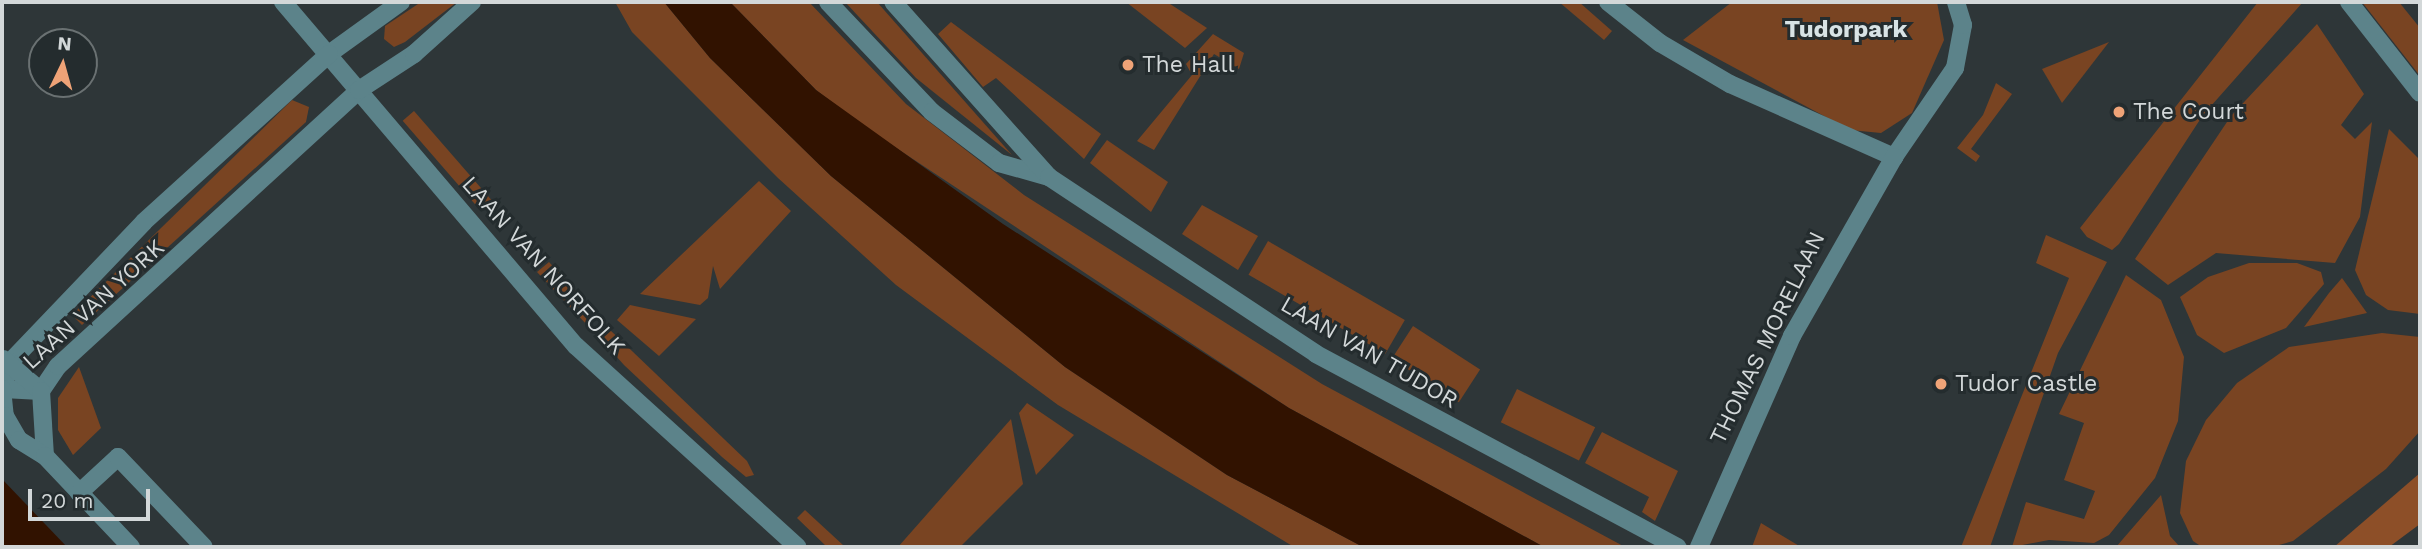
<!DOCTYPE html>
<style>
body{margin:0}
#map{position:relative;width:2422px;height:549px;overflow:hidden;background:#2e3638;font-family:"Work Sans",sans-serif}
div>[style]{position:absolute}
.green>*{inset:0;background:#794422;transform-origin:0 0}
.forest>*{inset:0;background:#8d4f28}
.water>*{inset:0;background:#311200}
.minor>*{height:18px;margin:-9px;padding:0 9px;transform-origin:9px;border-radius:9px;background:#5c838a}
.dots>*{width:19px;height:19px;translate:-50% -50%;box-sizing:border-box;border:4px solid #242c2e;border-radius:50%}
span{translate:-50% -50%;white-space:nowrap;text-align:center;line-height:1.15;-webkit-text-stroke:6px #242c2e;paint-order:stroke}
.poi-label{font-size:23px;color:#d3d8d9}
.left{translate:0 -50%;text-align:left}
.street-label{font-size:23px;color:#d3d8d9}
.neighbourhood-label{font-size:24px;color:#d8e3e5;font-weight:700}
.frame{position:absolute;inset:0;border:4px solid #d3d8d9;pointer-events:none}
.north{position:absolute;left:28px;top:28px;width:70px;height:70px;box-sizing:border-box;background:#242c2e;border:2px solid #6a7172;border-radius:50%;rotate:5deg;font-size:19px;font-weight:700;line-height:28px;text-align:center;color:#d3d8d9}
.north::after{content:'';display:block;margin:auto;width:24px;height:32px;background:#efa377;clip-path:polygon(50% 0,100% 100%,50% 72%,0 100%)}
.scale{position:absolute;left:28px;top:489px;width:122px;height:32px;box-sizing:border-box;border:4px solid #d3d8d9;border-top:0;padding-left:9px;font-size:21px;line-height:24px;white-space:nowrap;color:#d3d8d9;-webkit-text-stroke:5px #242c2e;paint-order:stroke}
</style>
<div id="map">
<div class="green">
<div style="clip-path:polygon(421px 2px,457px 2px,405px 42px,394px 47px,384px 39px,385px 26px)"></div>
<div style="clip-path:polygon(615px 2px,664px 2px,710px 58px,831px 176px,1065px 367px,1227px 475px,1363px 547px,1294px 547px,1058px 405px,896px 285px,778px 178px,632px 32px)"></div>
<div style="clip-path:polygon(730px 2px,809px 2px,906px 104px,1024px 195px,1322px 384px,1625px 547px,1544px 547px,1289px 408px,866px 128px,816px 90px)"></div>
<div style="clip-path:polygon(845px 2px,877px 2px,1012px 155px,916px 78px)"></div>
<div style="clip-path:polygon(1126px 2px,1167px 2px,1207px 28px,1185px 48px)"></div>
<div style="clip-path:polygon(1559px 2px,1579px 2px,1612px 31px,1604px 40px)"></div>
<div style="clip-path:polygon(1732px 2px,1937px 2px,1944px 40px,1912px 113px,1881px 133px,1850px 130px,1683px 40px)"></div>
<div style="clip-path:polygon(2258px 2px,2303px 2px,2203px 115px,2119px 244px,2112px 250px,2087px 237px,2080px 228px)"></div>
<div style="clip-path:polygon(2362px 2px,2399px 2px,2420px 28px,2420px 76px)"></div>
<div style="clip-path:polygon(951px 22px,1101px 134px,1084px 159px,996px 78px,983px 87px,938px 34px)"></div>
<div style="clip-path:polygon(2317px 24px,2364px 94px,2341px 125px,2355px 139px,2372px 122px,2360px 217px,2335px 263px,2216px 253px,2168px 285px,2135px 259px,2231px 116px)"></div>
<div style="clip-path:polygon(1213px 34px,1244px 53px,1239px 69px,1214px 54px,1154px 150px,1137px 141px,1192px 75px,1186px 64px)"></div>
<div style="clip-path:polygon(2109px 42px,2062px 103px,2042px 69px)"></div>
<div style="clip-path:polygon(1996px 83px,2012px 94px,1971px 149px,1980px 156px,1976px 162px,1957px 148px,1983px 115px)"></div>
<div style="clip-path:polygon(292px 100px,309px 107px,306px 122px,82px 325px,72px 315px)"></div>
<div style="left:414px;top:111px;width:118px;height:15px;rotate:49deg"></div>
<div style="clip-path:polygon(2389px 129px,2420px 160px,2420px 314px,2388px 310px,2366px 295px,2355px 270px)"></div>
<div style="clip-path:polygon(1107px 140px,1168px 182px,1151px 212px,1090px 163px)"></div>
<div style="clip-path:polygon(759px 181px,791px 211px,720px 289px,713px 266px,708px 298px,700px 305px,640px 294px)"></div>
<div style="clip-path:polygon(1202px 205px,1258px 236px,1238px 270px,1182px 234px)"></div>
<div style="clip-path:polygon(2046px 235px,2107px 262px,2058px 353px,1990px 547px,1961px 547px,2069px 278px,2036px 263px)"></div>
<div style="left:1268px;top:241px;width:158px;height:39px;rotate:30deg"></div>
<div style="clip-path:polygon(549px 262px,590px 307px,596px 318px,588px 326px,537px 272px)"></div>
<div style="clip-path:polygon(2249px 263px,2297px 263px,2321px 272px,2324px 284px,2286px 328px,2224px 353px,2197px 335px,2180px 297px,2208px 277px)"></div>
<div style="clip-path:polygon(2126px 275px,2161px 300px,2184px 357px,2178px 421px,2155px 478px,2109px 535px,2094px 543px,2049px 540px,2012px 547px,2026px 502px,2084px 519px,2095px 491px,2064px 480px,2084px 423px,2059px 414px)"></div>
<div style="clip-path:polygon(2342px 278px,2367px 313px,2304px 327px,2329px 293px)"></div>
<div style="clip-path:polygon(630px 305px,696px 319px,659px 356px,617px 320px)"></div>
<div style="left:1413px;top:326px;width:80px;height:39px;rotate:33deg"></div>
<div style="clip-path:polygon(609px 329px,747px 461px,754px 475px,746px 477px,722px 457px,624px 365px,598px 336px)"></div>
<div style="clip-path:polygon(2382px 333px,2420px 337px,2420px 431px,2386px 469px,2293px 541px,2272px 547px,2202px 547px,2193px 541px,2180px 513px,2186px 461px,2206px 420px,2237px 383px,2289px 347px)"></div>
<div style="clip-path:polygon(79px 367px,101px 428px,73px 455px,58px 430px,58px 398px)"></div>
<div style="left:1517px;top:389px;width:87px;height:37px;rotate:26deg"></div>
<div style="clip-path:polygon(1027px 403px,1074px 435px,1036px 475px,1019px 413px)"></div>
<div style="clip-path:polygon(1011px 419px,1023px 484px,960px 547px,898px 547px)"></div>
<div style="clip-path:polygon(1602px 432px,1678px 471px,1655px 521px,1642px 512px,1649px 497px,1585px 463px)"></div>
<div style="clip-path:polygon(2161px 495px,2170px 536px,2180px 547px,2116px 547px)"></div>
<div style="clip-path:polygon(805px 510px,843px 545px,846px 547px,827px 547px,797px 518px)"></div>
<div style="clip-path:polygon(1761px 523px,1801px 547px,1752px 547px)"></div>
</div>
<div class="forest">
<div style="clip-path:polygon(2420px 473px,2420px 524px,2389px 547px,2334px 547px)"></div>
</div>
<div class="water">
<div style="clip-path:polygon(664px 2px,730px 2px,816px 90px,1003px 224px,1289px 408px,1544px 547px,1363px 547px,1227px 475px,1065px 367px,831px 176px,710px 58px)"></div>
<div style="clip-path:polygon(2px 479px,67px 547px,2px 547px)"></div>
</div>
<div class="minor">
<div style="left:283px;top:2px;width:452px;rotate:49.6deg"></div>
<div style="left:576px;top:346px;width:299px;rotate:42.2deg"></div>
<div style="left:401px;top:2px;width:89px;rotate:144.2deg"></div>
<div style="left:329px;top:54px;width:250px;rotate:137.8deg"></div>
<div style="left:144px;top:222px;width:194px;rotate:133.7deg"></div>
<div style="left:10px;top:362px;width:28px;rotate:105deg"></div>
<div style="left:3px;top:389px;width:38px;rotate:3deg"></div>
<div style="left:41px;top:391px;width:30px;rotate:-56deg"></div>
<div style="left:58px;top:366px;width:408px;rotate:-42.5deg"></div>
<div style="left:359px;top:90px;width:66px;rotate:-33.2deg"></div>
<div style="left:414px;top:54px;width:78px;rotate:-41.9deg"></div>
<div style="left:828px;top:2px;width:151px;rotate:46.6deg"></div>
<div style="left:932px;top:112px;width:84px;rotate:37.3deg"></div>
<div style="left:999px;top:163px;width:52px;rotate:15.6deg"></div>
<div style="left:1049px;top:177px;width:234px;rotate:-131.7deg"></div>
<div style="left:1608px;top:2px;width:66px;rotate:38.3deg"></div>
<div style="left:1660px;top:43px;width:81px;rotate:30.4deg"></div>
<div style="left:1730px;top:84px;width:180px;rotate:24deg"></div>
<div style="left:1894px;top:157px;width:108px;rotate:-55.6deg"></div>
<div style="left:1955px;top:68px;width:44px;rotate:-79.5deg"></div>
<div style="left:1963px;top:25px;width:24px;rotate:-107deg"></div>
<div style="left:2349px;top:2px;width:115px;rotate:52deg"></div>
<div style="left:1049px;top:177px;width:320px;rotate:33.5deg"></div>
<div style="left:1316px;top:354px;width:410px;rotate:28.1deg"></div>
<div style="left:3px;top:359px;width:50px;rotate:40.1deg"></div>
<div style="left:41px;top:391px;width:65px;rotate:86.5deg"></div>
<div style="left:2px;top:389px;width:27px;rotate:84deg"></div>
<div style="left:5px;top:416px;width:28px;rotate:60deg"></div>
<div style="left:19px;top:440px;width:31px;rotate:32deg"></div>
<div style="left:45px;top:456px;width:125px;rotate:46.6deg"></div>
<div style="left:79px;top:493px;width:53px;rotate:-42.7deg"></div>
<div style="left:118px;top:457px;width:124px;rotate:46.3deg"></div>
<div style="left:1699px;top:547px;width:231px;rotate:-66.2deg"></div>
<div style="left:1792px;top:336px;width:206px;rotate:-60.3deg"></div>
</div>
<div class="dots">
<div style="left:1128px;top:65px;background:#efa377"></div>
<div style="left:2119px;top:112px;background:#efa377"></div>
<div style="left:1941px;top:384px;background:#efa377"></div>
</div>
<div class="poi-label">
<span class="left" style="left:1142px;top:65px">The Hall</span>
<span class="left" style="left:2133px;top:112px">The Court</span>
<span class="left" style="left:1955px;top:384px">Tudor Castle</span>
</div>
<div class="street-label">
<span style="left:543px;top:266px;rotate:48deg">LAAN VAN NORFOLK</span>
<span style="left:94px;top:305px;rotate:-42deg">LAAN VAN YORK</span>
<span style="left:1768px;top:338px;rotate:-64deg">THOMAS MORELAAN</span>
<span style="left:1369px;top:353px;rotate:30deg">LAAN VAN TUDOR</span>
</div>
<div class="neighbourhood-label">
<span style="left:1846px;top:30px">Tudorpark</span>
</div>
<div class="frame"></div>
<div class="north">N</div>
<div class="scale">20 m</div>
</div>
